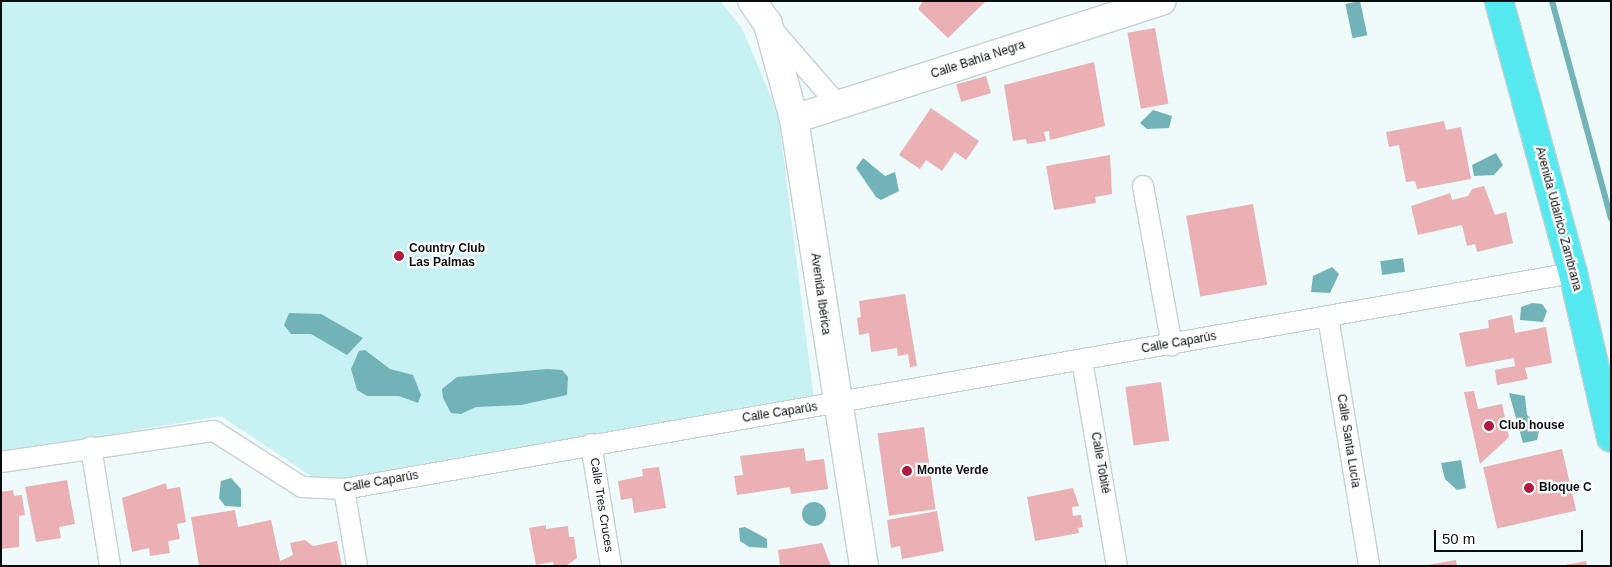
<!DOCTYPE html>
<meta charset="utf-8">
<style>
body{margin:0}
#map{position:relative;width:1612px;height:567px;overflow:hidden;background:#effafb;font-family:Helvetica,sans-serif}
div>[style]{position:absolute}
.green>*{inset:0;background:#c8f1f3}
.water>*{inset:0;background:#71b3b6;transform-origin:0 0}
.round{border-radius:50%}
.stream>*{height:6px;margin:-3px;padding:0 3px;transform-origin:3px;border-radius:3px;background:#71b3b6}
.building>*{inset:0;background:#eab0b4;transform-origin:0 0}
.roads{filter:drop-shadow(1px 0 #c6d1d2) drop-shadow(-1px 0 #c6d1d2) drop-shadow(0 1px #c6d1d2) drop-shadow(0 -1px #c6d1d2)}
.street>*{height:20px;margin:-10px;padding:0 10px;transform-origin:10px;border-radius:10px;background:#fff}
.secondary>*{height:28px;margin:-14px;padding:0 14px;transform-origin:14px;border-radius:14px;background:#fff}
.highway>*{height:28px;margin:-14px;padding:0 14px;transform-origin:14px;border-radius:14px;background:#55e8ef}
.dots>*{width:14px;height:14px;translate:-50% -50%;box-sizing:border-box;border:2px solid #fff;border-radius:50%}
span{translate:-50% -50%;white-space:nowrap;text-align:center;line-height:1.15;-webkit-text-stroke:4.5px #fff;paint-order:stroke}
.street-label{font-size:12px;color:#090d0d}
.poi-label{font-size:12px;color:#090d0d;font-weight:700}
.left{translate:0 -50%;text-align:left}
.frame{position:absolute;inset:0;border:2px solid #090d0d;pointer-events:none}
.scale{position:absolute;left:1434px;top:530px;width:149px;height:22px;box-sizing:border-box;border:2px solid #090d0d;border-top:0;padding-left:6px;font-size:15px;line-height:18px;white-space:nowrap;color:#090d0d;-webkit-text-stroke:4px #fff;paint-order:stroke}
</style>
<div id="map">
<div class="green">
<div style="clip-path:polygon(1px 1px,720px 1px,742px 28px,778px 113px,814px 400px,323px 484px,221px 416px,1px 453px)"></div>
</div>
<div class="water">
<div style="left:1360px;top:1px;width:35px;height:15px;rotate:78deg"></div>
<div style="clip-path:polygon(1153px 110px,1172px 116px,1169px 128px,1147px 129px,1140px 123px)"></div>
<div style="clip-path:polygon(1496px 153px,1503px 165px,1494px 175px,1474px 176px,1472px 165px)"></div>
<div style="clip-path:polygon(863px 158px,885px 176px,895px 172px,899px 191px,881px 200px,876px 197px,856px 168px)"></div>
<div style="left:1403px;top:258px;width:14px;height:23px;rotate:82deg"></div>
<div style="clip-path:polygon(1332px 267px,1339px 274px,1330px 293px,1311px 292px,1313px 276px)"></div>
<div style="clip-path:polygon(1532px 303px,1542px 304px,1547px 311px,1543px 322px,1520px 320px,1521px 307px)"></div>
<div style="clip-path:polygon(289px 313px,321px 314px,363px 338px,347px 355px,311px 334px,291px 334px,284px 325px)"></div>
<div style="clip-path:polygon(365px 350px,390px 369px,413px 375px,421px 395px,418px 403px,399px 396px,367px 396px,357px 390px,351px 369px,359px 351px)"></div>
<div style="clip-path:polygon(547px 369px,562px 370px,568px 377px,567px 395px,521px 405px,476px 407px,461px 414px,451px 413px,443px 398px,442px 389px,457px 377px)"></div>
<div style="clip-path:polygon(1509px 393px,1525px 396px,1527px 415px,1540px 426px,1537px 440px,1523px 443px)"></div>
<div style="clip-path:polygon(1461px 460px,1466px 488px,1457px 490px,1445px 479px,1441px 463px)"></div>
<div style="clip-path:polygon(231px 478px,241px 489px,241px 507px,225px 506px,219px 498px,221px 481px)"></div>
<div class="round" style="left:802px;top:502px;width:24px;height:24px"></div>
<div style="clip-path:polygon(745px 527px,767px 539px,767px 548px,749px 547px,740px 541px,739px 528px)"></div>
</div>
<div class="stream">
<div style="left:1552px;top:1px;width:225px;rotate:74.8deg"></div>
</div>
<div class="building">
<div style="clip-path:polygon(923px 1px,986px 1px,948px 38px,918px 9px)"></div>
<div style="left:1155px;top:28px;width:77px;height:28px;rotate:80deg"></div>
<div style="clip-path:polygon(1094px 62px,1105px 126px,1050px 140px,1049px 131px,1044px 132px,1046px 141px,1027px 144px,1026px 139px,1013px 141px,1004px 85px)"></div>
<div style="left:986px;top:76px;width:18px;height:31px;rotate:74deg"></div>
<div style="clip-path:polygon(931px 108px,979px 141px,966px 160px,955px 152px,942px 171px,926px 160px,920px 169px,899px 155px)"></div>
<div style="clip-path:polygon(1444px 121px,1446px 130px,1461px 127px,1471px 179px,1417px 189px,1415px 181px,1406px 182px,1399px 145px,1389px 147px,1386px 132px)"></div>
<div style="clip-path:polygon(1110px 155px,1112px 194px,1095px 197px,1096px 203px,1054px 210px,1046px 166px)"></div>
<div style="clip-path:polygon(1484px 186px,1495px 215px,1506px 212px,1513px 243px,1477px 252px,1475px 244px,1467px 246px,1462px 225px,1418px 235px,1411px 206px,1450px 193px,1452px 200px,1468px 196px,1472px 189px)"></div>
<div style="left:1253px;top:204px;width:82px;height:68px;rotate:80deg"></div>
<div style="clip-path:polygon(905px 294px,917px 366px,910px 367px,908px 354px,898px 356px,897px 348px,871px 352px,869px 333px,859px 335px,857px 318px,861px 317px,859px 301px)"></div>
<div style="clip-path:polygon(1512px 315px,1515px 333px,1546px 327px,1552px 363px,1525px 368px,1528px 379px,1497px 385px,1495px 370px,1515px 366px,1514px 358px,1466px 367px,1459px 333px,1489px 328px,1488px 320px)"></div>
<div style="left:1161px;top:382px;width:59px;height:36px;rotate:82deg"></div>
<div style="clip-path:polygon(1474px 391px,1478px 409px,1502px 404px,1509px 437px,1480px 464px,1464px 392px)"></div>
<div style="left:924px;top:427px;width:83px;height:47px;rotate:82deg"></div>
<div style="clip-path:polygon(804px 448px,806px 461px,824px 459px,828px 489px,791px 494px,790px 487px,737px 495px,734px 476px,743px 475px,740px 456px)"></div>
<div style="left:1562px;top:449px;width:63px;height:81px;rotate:77deg"></div>
<div style="clip-path:polygon(659px 467px,666px 508px,634px 513px,632px 498px,621px 500px,618px 481px,643px 476px,642px 469px)"></div>
<div style="clip-path:polygon(67px 480px,75px 524px,59px 527px,61px 538px,36px 542px,25px 487px)"></div>
<div style="clip-path:polygon(166px 483px,167px 489px,180px 487px,186px 522px,177px 524px,180px 539px,168px 541px,170px 553px,150px 556px,149px 548px,132px 552px,122px 498px)"></div>
<div style="clip-path:polygon(1073px 488px,1079px 506px,1072px 507px,1073px 516px,1081px 515px,1083px 527px,1078px 528px,1079px 533px,1035px 541px,1027px 497px)"></div>
<div style="clip-path:polygon(13px 490px,14px 496px,22px 495px,25px 515px,19px 516px,19px 547px,1px 549px,1px 492px)"></div>
<div style="clip-path:polygon(235px 510px,238px 527px,271px 520px,280px 561px,293px 555px,290px 543px,305px 540px,313px 546px,337px 541px,342px 566px,199px 566px,191px 517px)"></div>
<div style="clip-path:polygon(937px 511px,944px 551px,902px 559px,900px 546px,891px 548px,887px 520px)"></div>
<div style="clip-path:polygon(546px 525px,546px 529px,568px 526px,569px 537px,574px 537px,577px 558px,566px 566px,554px 566px,553px 562px,536px 565px,529px 528px)"></div>
<div style="clip-path:polygon(822px 543px,831px 566px,780px 566px,778px 550px)"></div>
<div style="clip-path:polygon(1456px 560px,1457px 566px,1428px 566px,1428px 565px)"></div>
<div style="clip-path:polygon(1586px 561px,1587px 566px,1565px 566px,1565px 565px)"></div>
</div>
<div class="roads">
<div class="street">
<div style="left:772px;top:29px;width:101px;rotate:49deg"></div>
<div style="left:1143px;top:186px;width:162px;rotate:79.7deg"></div>
<div style="left:1328px;top:317px;width:252px;rotate:80.6deg"></div>
<div style="left:1082px;top:360px;width:209px;rotate:80.4deg"></div>
<div style="left:591px;top:444px;width:124px;rotate:80.7deg"></div>
<div style="left:91px;top:447px;width:121px;rotate:80.9deg"></div>
<div style="left:1px;top:462px;width:215px;rotate:-8.3deg"></div>
<div style="left:214px;top:431px;width:104px;rotate:32.5deg"></div>
<div style="left:302px;top:487px;width:42px;rotate:2.7deg"></div>
<div style="left:344px;top:489px;width:1248px;rotate:-9.97deg"></div>
<div style="left:344px;top:489px;width:78px;rotate:80.4deg"></div>
</div>
<div class="secondary">
<div style="left:752px;top:1px;width:28px;rotate:55deg"></div>
<div style="left:768px;top:24px;width:98px;rotate:74.7deg"></div>
<div style="left:794px;top:119px;width:452px;rotate:81.1deg"></div>
<div style="left:794px;top:119px;width:386px;rotate:-17.8deg"></div>
</div>
<div class="highway">
<div style="left:1499px;top:1px;width:282px;rotate:74.8deg"></div>
<div style="left:1573px;top:273px;width:169px;rotate:77deg"></div>
</div>
</div>
<div class="dots">
<div style="left:399px;top:256px;background:#b01c3f"></div>
<div style="left:1489px;top:426px;background:#b01c3f"></div>
<div style="left:907px;top:471px;background:#b01c3f"></div>
<div style="left:1529px;top:488px;background:#b01c3f"></div>
</div>
<div class="street-label">
<span style="left:978px;top:60px;rotate:-18deg">Calle Bahía Negra</span>
<span style="left:1558px;top:219px;rotate:75deg">Avenida Udalrico Zambrana</span>
<span style="left:820px;top:294px;rotate:82deg">Avenida Ibérica</span>
<span style="left:1179px;top:343px;rotate:-10deg">Calle Caparús</span>
<span style="left:780px;top:413px;rotate:-9deg">Calle Caparús</span>
<span style="left:1348px;top:441px;rotate:81deg">Calle Santa Lucía</span>
<span style="left:1100px;top:463px;rotate:80deg">Calle Tobité</span>
<span style="left:381px;top:482px;rotate:-10deg">Calle Caparús</span>
<span style="left:601px;top:505px;rotate:81deg">Calle Tres Cruces</span>
</div>
<div class="poi-label">
<span class="left" style="left:409px;top:256px">Country Club<br>Las Palmas</span>
<span class="left" style="left:1499px;top:426px">Club house</span>
<span class="left" style="left:917px;top:471px">Monte Verde</span>
<span class="left" style="left:1539px;top:488px">Bloque C</span>
</div>
<div class="frame"></div>
<div class="scale">50 m</div>
</div>
